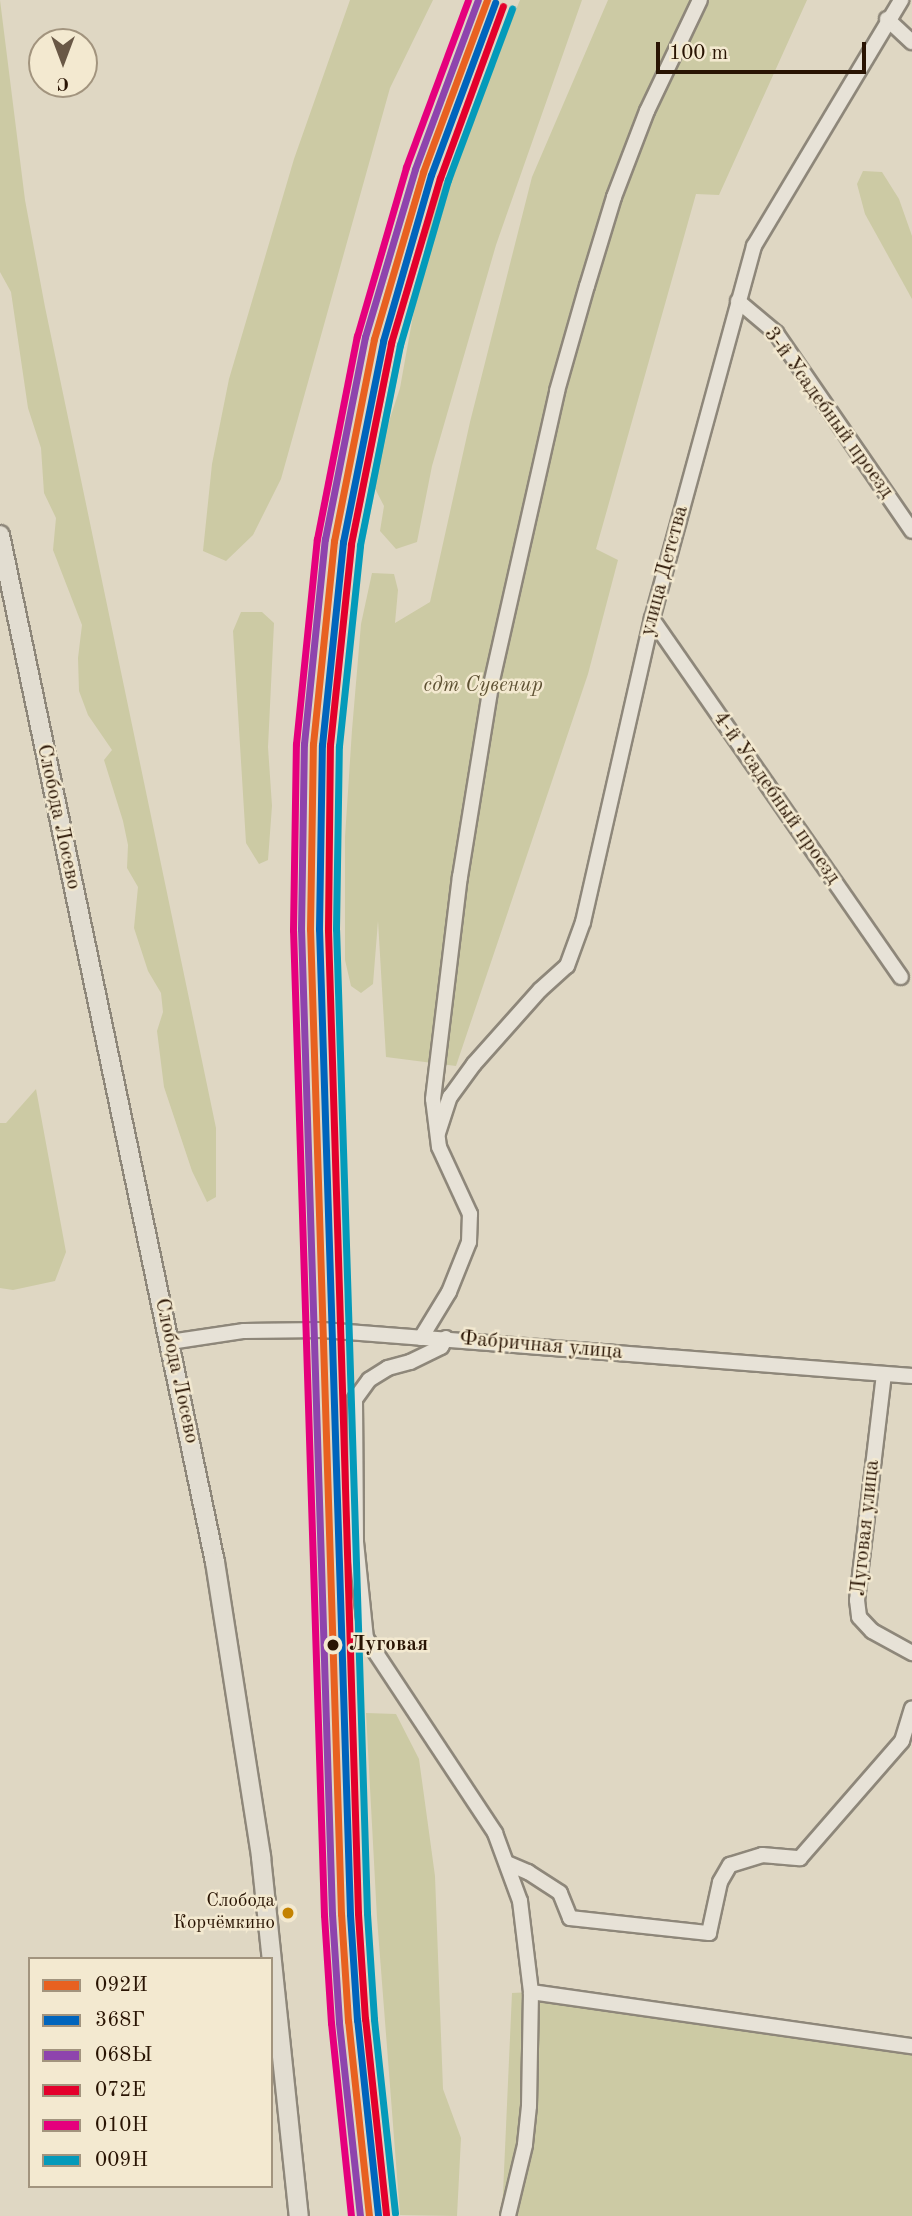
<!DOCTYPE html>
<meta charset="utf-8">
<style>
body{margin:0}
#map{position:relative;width:912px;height:2216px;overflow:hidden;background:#dfd7c3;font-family:"Old Standard TT",serif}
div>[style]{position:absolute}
.green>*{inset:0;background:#cccaa4}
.roads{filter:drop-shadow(2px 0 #8e877a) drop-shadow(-2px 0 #8e877a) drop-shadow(0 2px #8e877a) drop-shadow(0 -2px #8e877a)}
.minor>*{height:14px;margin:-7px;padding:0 7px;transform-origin:7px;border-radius:7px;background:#e7e2d7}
.major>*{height:18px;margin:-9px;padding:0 9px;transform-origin:9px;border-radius:9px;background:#e2ddd1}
.rail-1>*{height:7px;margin:-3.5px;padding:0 3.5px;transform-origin:3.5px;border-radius:3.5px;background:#e86120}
.rail-2>*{height:7px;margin:-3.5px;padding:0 3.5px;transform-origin:3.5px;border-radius:3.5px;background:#0065bd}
.rail-3>*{height:7px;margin:-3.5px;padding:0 3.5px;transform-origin:3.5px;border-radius:3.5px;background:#8e44ad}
.rail-4>*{height:7px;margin:-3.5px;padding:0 3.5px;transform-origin:3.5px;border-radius:3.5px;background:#e4002b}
.rail-5>*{height:7px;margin:-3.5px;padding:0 3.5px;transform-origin:3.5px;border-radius:3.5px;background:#e5007d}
.rail-6>*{height:7px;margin:-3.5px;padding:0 3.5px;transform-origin:3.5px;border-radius:3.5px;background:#049aba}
.dots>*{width:19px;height:19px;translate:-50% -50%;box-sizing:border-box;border:4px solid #f3e9d0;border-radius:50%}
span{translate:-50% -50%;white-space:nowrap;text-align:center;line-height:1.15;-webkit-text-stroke:5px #f3e9d0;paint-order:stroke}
.bus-label{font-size:19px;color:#291403}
.right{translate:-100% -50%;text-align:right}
.street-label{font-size:21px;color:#291403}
.park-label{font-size:21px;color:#5d5032;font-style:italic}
.stop-label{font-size:21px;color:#291403;font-weight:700}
.left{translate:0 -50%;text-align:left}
.legend{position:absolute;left:28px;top:1957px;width:245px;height:231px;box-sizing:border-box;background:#f3e9d0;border:2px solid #a2947e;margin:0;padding:9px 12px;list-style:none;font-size:21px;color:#291403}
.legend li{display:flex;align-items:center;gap:14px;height:35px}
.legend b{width:35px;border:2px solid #a2947e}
.north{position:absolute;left:28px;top:28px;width:70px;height:70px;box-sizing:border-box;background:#f3e9d0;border:2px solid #a2947e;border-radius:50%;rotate:180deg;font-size:19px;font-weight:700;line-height:28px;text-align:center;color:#291403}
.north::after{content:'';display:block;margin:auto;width:24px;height:32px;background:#695846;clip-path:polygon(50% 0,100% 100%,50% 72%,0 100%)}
.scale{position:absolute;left:656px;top:42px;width:210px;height:32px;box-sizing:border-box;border:4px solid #291403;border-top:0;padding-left:9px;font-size:21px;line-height:24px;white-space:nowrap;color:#291403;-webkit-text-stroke:5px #f3e9d0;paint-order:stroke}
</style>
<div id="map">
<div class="green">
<div style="clip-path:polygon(0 0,25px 200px,45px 307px,216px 1128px,216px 1197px,207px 1202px,192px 1171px,164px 1087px,157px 1031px,163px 1012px,161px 993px,148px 971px,134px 928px,138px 887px,127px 868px,128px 845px,123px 821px,104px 760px,112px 750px,88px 715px,79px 691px,78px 658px,82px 625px,53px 550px,56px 518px,44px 493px,41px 448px,28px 408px,11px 292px,0 272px)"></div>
<div style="clip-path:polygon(350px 0,433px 0,390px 88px,281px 479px,253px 535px,226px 561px,203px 551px,212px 464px,229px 379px,294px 159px)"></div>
<div style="clip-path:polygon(520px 0,582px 0,496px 245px,432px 466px,417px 542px,396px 549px,380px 531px,384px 506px,370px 479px,400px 388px,432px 210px)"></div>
<div style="clip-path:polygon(608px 0,807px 0,719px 195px,696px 194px,596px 549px,618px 560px,588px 674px,456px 1066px,386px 1057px,378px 921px,373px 984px,361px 993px,351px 986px,345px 960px,345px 837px,352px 730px,361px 624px,372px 573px,394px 574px,398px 590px,395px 623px,430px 602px,470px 422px,532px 177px)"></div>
<div style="clip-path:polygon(863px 171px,882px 172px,899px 199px,912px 236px,912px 299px,865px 214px,857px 184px)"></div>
<div style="clip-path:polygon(241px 612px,262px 612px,274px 623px,268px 747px,272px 806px,268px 860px,259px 864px,246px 843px,233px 631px)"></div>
<div style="clip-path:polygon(36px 1089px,66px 1252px,55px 1281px,13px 1290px,0 1288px,0 1123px,6px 1123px)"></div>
<div style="clip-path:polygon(366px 1713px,396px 1714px,419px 1759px,435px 1876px,443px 2089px,461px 2138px,457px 2216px,400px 2215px,377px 1918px)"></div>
<div style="clip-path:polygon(531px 1992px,912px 2046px,912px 2216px,502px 2216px,512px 1993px)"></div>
</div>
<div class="roads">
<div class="minor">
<div style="left:887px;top:19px;width:34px;rotate:43deg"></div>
<div style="left:738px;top:301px;width:50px;rotate:40.1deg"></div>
<div style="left:776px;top:333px;width:240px;rotate:55.5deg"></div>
<div style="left:652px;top:619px;width:436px;rotate:55.2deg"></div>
<div style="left:438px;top:1133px;width:38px;rotate:-72deg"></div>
<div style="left:450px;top:1097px;width:41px;rotate:-54deg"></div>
<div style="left:474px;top:1064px;width:99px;rotate:-48.3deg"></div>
<div style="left:540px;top:990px;width:36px;rotate:-42deg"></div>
<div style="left:567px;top:966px;width:47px;rotate:-70deg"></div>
<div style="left:583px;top:922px;width:311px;rotate:-77.2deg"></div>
<div style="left:652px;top:619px;width:387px;rotate:-74.7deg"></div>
<div style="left:754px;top:246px;width:287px;rotate:-59.1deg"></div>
<div style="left:421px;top:1338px;width:54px;rotate:-58.7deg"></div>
<div style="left:449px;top:1292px;width:54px;rotate:-68.2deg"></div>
<div style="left:469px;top:1242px;width:28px;rotate:-88deg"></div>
<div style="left:470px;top:1214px;width:74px;rotate:-114.8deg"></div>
<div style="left:439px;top:1147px;width:48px;rotate:-97.1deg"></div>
<div style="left:433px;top:1099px;width:224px;rotate:-83.1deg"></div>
<div style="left:460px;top:877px;width:194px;rotate:-80.8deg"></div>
<div style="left:491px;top:685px;width:301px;rotate:-77.3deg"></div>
<div style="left:557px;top:391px;width:109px;rotate:-74.1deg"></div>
<div style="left:587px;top:286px;width:93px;rotate:-73.1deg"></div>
<div style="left:614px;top:197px;width:92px;rotate:-69deg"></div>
<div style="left:647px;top:111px;width:123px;rotate:-64.5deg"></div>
<div style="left:446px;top:1338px;width:10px;rotate:119deg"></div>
<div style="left:441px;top:1347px;width:34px;rotate:154deg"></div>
<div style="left:410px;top:1362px;width:23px;rotate:165deg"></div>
<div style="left:388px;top:1368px;width:22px;rotate:148deg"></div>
<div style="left:369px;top:1380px;width:24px;rotate:126deg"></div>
<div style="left:355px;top:1399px;width:143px;rotate:89.6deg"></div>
<div style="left:356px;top:1542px;width:97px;rotate:84.1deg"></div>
<div style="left:366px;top:1638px;width:234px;rotate:56.5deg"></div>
<div style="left:495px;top:1833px;width:72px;rotate:69.8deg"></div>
<div style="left:520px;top:1901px;width:92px;rotate:83.1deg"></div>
<div style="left:531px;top:1992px;width:114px;rotate:91deg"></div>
<div style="left:529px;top:2106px;width:39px;rotate:96deg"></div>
<div style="left:525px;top:2145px;width:73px;rotate:103.5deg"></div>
<div style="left:170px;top:1342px;width:75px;rotate:-8.5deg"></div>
<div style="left:244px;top:1331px;width:78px;rotate:-0.7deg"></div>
<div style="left:322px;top:1330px;width:592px;rotate:4.46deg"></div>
<div style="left:884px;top:1374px;width:228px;rotate:96.8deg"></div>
<div style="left:857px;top:1600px;width:17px;rotate:83deg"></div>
<div style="left:859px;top:1617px;width:19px;rotate:47deg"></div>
<div style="left:872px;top:1631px;width:46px;rotate:28.8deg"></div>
<div style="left:509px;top:1864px;width:21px;rotate:23deg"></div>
<div style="left:528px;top:1872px;width:38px;rotate:33deg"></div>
<div style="left:560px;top:1893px;width:27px;rotate:68deg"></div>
<div style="left:570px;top:1918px;width:140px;rotate:6.2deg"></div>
<div style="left:709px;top:1933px;width:52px;rotate:-77.8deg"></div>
<div style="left:720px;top:1882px;width:20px;rotate:-60deg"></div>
<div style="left:730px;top:1865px;width:34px;rotate:-17deg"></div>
<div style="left:762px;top:1855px;width:38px;rotate:5deg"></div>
<div style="left:800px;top:1858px;width:155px;rotate:-48.9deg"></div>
<div style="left:902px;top:1741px;width:34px;rotate:-73deg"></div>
<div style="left:531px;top:1992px;width:385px;rotate:8.1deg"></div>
</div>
<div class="major">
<div style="left:0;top:535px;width:1049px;rotate:78.18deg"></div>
<div style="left:215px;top:1562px;width:299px;rotate:81.1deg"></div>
<div style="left:261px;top:1857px;width:361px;rotate:84deg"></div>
</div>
</div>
<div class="rail-1">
<div style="left:369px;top:2216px;width:196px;rotate:-96.1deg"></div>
<div style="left:348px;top:2021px;width:107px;rotate:-93.7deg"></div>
<div style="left:341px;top:1914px;width:985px;rotate:-91.8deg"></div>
<div style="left:310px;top:929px;width:185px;rotate:-89.1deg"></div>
<div style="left:313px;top:744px;width:204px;rotate:-84.1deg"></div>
<div style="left:334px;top:541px;width:206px;rotate:-78.8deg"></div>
<div style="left:374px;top:339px;width:174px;rotate:-73.6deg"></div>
<div style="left:423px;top:172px;width:184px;rotate:-69.6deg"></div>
</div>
<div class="rail-2">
<div style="left:378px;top:2215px;width:196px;rotate:-96.1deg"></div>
<div style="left:357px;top:2020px;width:106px;rotate:-93.8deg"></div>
<div style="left:350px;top:1914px;width:985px;rotate:-91.8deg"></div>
<div style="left:319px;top:929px;width:184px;rotate:-89.1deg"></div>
<div style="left:322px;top:745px;width:204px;rotate:-84.1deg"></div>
<div style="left:343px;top:542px;width:205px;rotate:-78.7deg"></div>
<div style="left:383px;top:341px;width:173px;rotate:-73.9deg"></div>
<div style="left:431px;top:175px;width:184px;rotate:-69.6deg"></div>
</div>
<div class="rail-3">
<div style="left:360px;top:2216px;width:195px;rotate:-96.2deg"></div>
<div style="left:339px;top:2022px;width:108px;rotate:-93.7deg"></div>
<div style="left:332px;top:1914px;width:985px;rotate:-91.8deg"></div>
<div style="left:301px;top:929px;width:185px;rotate:-89.1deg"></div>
<div style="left:304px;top:744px;width:206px;rotate:-84.2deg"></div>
<div style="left:325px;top:539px;width:206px;rotate:-78.8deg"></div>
<div style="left:365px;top:337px;width:175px;rotate:-73.4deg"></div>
<div style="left:415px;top:169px;width:180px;rotate:-69.6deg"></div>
</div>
<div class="rail-4">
<div style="left:386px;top:2214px;width:196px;rotate:-96.1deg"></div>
<div style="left:365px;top:2019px;width:106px;rotate:-93.8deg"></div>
<div style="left:358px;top:1913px;width:984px;rotate:-91.75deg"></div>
<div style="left:328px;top:929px;width:184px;rotate:-89.4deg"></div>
<div style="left:330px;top:745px;width:202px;rotate:-84deg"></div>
<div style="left:351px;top:544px;width:205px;rotate:-78.7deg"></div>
<div style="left:391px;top:343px;width:172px;rotate:-73.5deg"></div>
<div style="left:440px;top:178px;width:183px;rotate:-69.9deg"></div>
</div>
<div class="rail-5">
<div style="left:351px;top:2216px;width:194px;rotate:-95.9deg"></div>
<div style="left:331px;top:2023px;width:108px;rotate:-93.7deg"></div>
<div style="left:324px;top:1915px;width:985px;rotate:-91.8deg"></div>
<div style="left:293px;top:930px;width:186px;rotate:-89.1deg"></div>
<div style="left:296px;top:744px;width:206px;rotate:-84.2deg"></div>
<div style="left:317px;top:539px;width:207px;rotate:-78.9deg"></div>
<div style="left:357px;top:336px;width:176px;rotate:-73.8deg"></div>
<div style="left:406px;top:167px;width:178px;rotate:-69.6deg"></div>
</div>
<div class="rail-6">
<div style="left:395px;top:2213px;width:195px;rotate:-96.2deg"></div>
<div style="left:374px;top:2019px;width:106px;rotate:-93.8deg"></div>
<div style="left:367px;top:1913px;width:984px;rotate:-91.8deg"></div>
<div style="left:336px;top:929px;width:183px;rotate:-89.1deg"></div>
<div style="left:339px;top:746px;width:202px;rotate:-84deg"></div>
<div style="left:360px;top:545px;width:204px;rotate:-78.7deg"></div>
<div style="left:400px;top:345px;width:172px;rotate:-73.8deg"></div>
<div style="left:448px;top:180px;width:183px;rotate:-69.5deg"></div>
</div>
<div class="dots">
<div style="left:333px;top:1645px;background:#291403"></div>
<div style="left:288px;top:1913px;background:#c48201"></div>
</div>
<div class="bus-label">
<span class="right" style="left:275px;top:1913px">Слобода<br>Корчёмкино</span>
</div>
<div class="street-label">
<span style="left:828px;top:413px;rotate:54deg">3-й Усадебный проезд</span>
<span style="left:665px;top:571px;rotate:-75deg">улица Детства</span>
<span style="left:776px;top:798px;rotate:55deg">4-й Усадебный проезд</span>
<span style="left:58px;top:817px;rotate:78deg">Слобода Лосево</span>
<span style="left:541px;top:1346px;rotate:5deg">Фабричная улица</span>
<span style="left:176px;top:1371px;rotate:78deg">Слобода Лосево</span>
<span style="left:866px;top:1528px;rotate:-84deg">Луговая улица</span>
</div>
<div class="park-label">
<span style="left:483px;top:686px">сдт Сувенир</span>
</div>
<div class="stop-label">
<span class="left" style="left:349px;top:1645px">Луговая</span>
</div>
<ul class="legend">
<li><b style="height:9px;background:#e86120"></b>092И</li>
<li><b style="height:9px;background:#0065bd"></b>368Г</li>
<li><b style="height:9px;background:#8e44ad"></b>068Ы</li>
<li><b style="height:9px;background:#e4002b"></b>072Е</li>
<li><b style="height:9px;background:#e5007d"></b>010Н</li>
<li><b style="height:9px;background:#049aba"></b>009Н</li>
</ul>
<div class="north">С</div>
<div class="scale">100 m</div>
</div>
